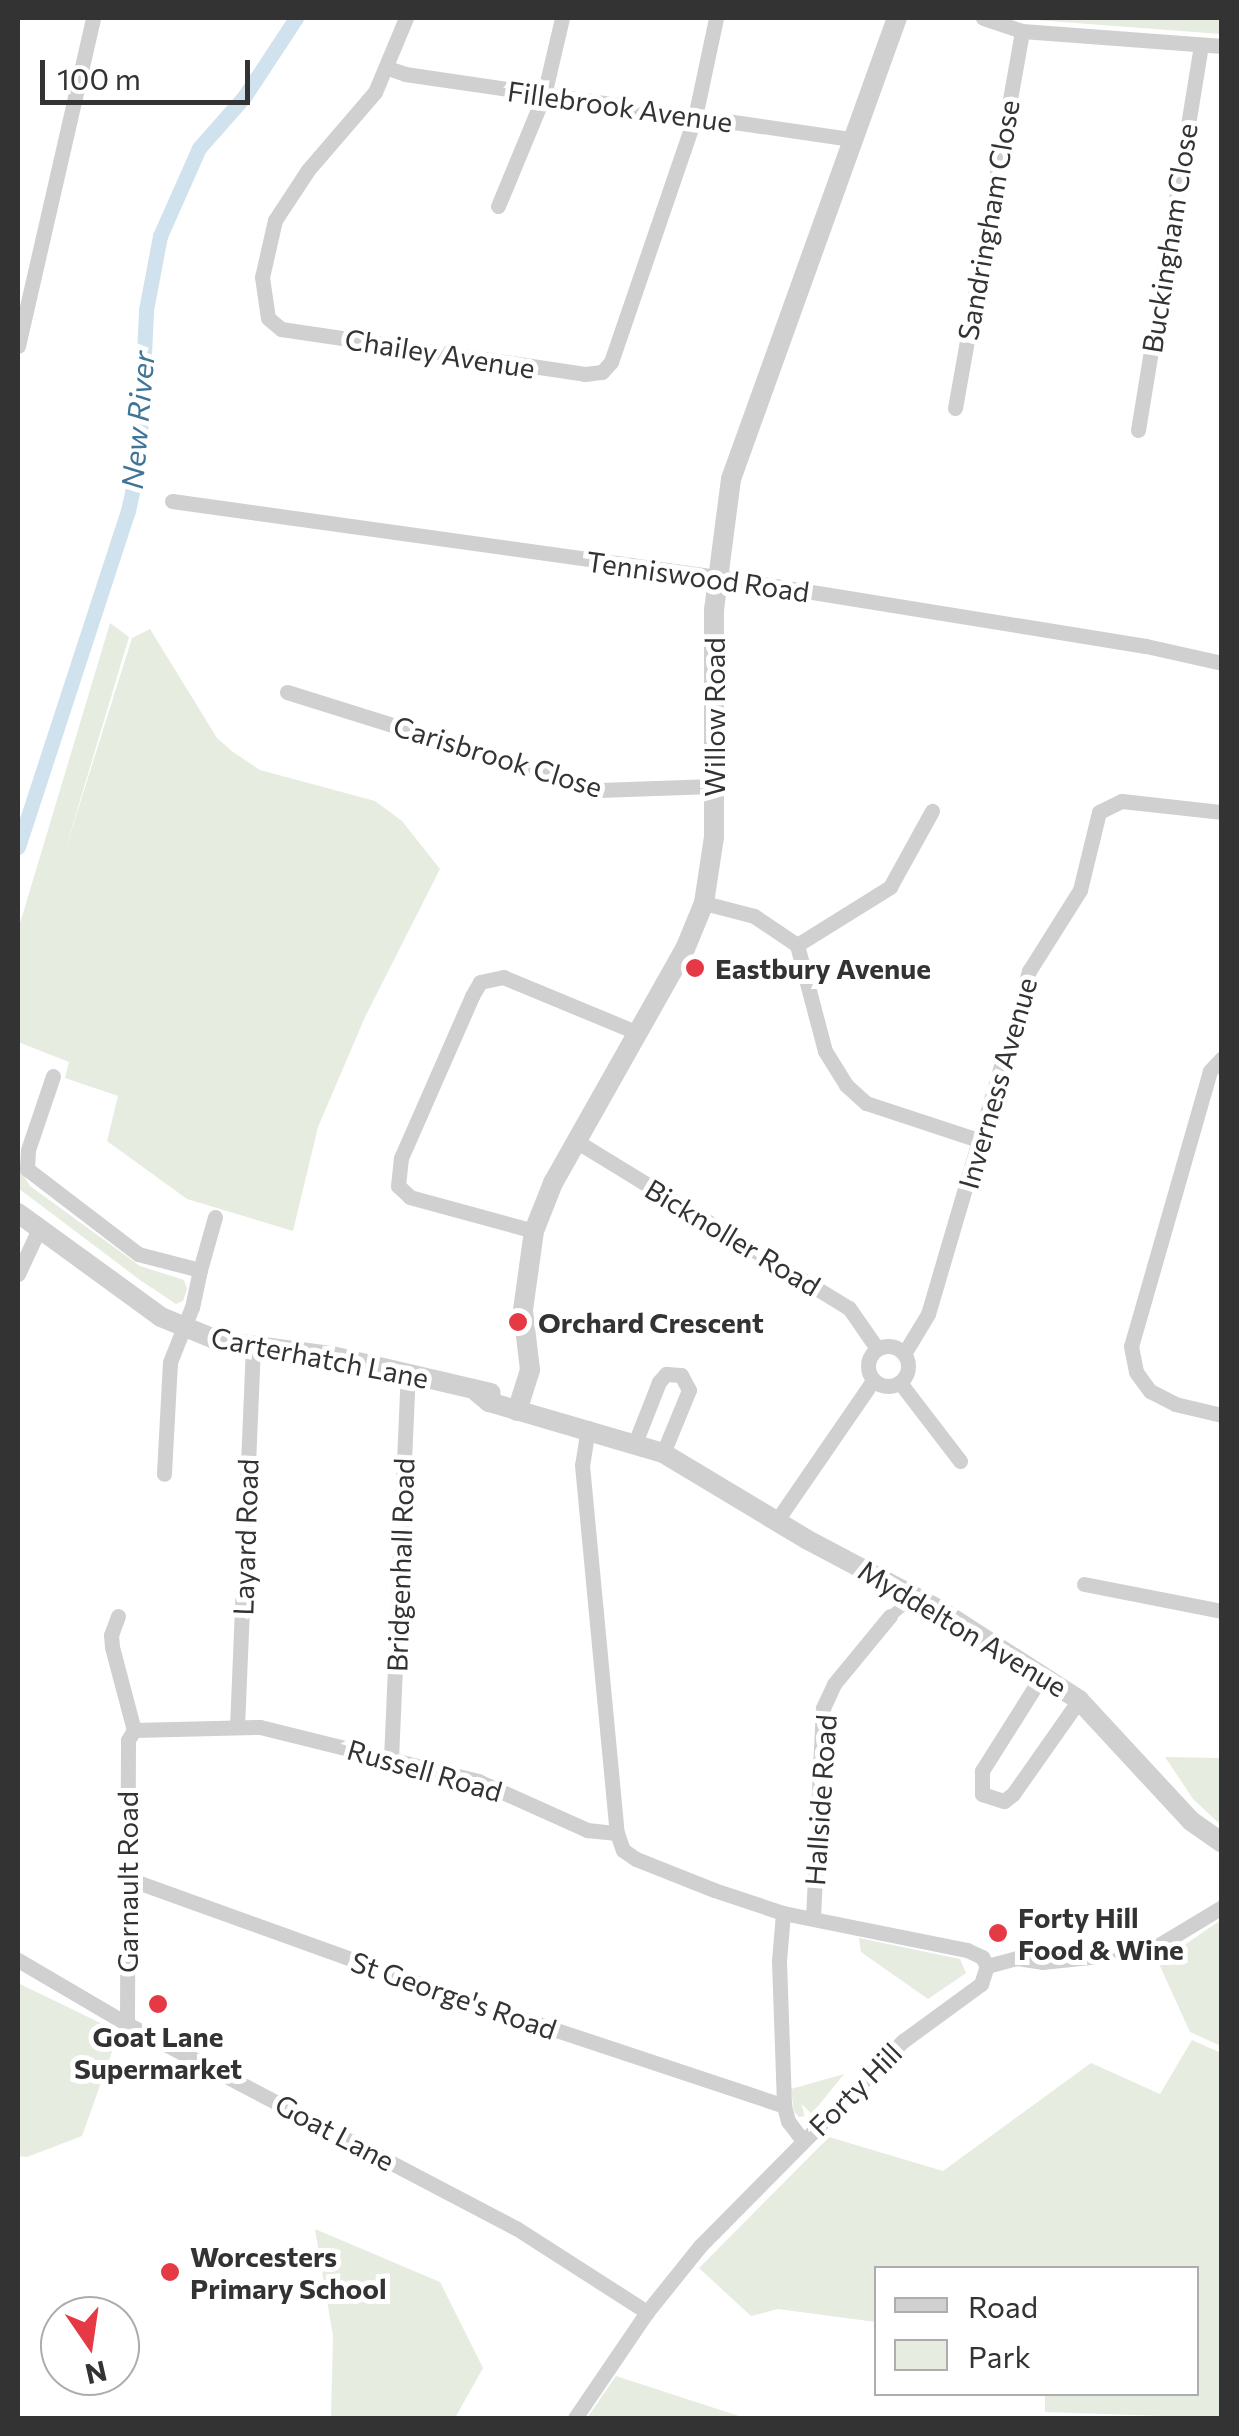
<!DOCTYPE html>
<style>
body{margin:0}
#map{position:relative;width:1239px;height:2436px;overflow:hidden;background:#fff;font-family:Commissioner,sans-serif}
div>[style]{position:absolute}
.green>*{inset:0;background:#e6ecdf}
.canal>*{height:15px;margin:-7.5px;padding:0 7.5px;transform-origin:7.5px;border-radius:7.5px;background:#cfe2ee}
.pedestrian>*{height:11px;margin:-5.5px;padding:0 5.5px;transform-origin:5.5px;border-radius:5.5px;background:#d0d0d0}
.minor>*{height:15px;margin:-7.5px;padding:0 7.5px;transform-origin:7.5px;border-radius:7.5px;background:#d0d0d0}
.minor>.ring{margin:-7.5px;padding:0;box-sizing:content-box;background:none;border:15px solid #d0d0d0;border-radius:50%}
.tertiary>*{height:20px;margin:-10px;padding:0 10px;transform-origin:10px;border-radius:10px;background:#d0d0d0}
.dots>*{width:28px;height:28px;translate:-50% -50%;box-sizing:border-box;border:5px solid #fff;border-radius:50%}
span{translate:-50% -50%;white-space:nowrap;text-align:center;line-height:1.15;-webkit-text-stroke:10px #fff;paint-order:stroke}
.street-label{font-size:28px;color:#333}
.poi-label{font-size:28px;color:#333;font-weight:700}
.left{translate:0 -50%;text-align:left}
.water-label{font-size:30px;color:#3f7597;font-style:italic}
.frame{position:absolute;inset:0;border:20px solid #333;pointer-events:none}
.legend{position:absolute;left:874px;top:2266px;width:325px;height:130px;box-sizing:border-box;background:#fff;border:2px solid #adadad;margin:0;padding:12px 18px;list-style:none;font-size:30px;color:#333}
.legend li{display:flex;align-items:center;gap:20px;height:50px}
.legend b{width:50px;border:2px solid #adadad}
.north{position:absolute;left:40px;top:2296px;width:100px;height:100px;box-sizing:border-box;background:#fff;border:2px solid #adadad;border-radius:50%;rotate:167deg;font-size:28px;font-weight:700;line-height:40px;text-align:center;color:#333}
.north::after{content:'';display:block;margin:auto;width:35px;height:45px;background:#e63946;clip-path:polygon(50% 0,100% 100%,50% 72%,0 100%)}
.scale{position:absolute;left:40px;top:60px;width:210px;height:45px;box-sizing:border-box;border:5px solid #333;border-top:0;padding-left:12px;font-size:30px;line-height:35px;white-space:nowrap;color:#333;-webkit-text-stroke:8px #fff;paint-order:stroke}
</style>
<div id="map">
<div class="green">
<div style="clip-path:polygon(1037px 18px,1221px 18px,1221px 34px,1036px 20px)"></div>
<div style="clip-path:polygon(110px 623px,129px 637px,64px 854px,132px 638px,150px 629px,217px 738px,233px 752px,260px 770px,375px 801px,402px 821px,440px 869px,365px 1017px,318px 1127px,293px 1231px,187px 1199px,107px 1141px,118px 1096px,65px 1078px,69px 1062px,18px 1042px,18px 930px)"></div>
<div style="clip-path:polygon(18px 1167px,30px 1186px,140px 1266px,184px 1280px,187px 1289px,183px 1301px,176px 1304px,140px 1280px,18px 1188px)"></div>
<div style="clip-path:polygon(1165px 1757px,1221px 1758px,1221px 1825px,1193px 1799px)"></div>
<div style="clip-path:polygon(1221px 1920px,1221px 2046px,1190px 2032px,1155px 1955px,1174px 1952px)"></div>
<div style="clip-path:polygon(859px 1938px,960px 1959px,966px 1973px,928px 1999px,861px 1952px)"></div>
<div style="clip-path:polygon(18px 1983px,119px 2032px,82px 2136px,27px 2157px,18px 2156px)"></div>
<div style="clip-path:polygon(1192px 2040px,1221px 2053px,1221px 2418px,1045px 2412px,1045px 2394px,1196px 2394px,1196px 2268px,876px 2268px,876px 2322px,778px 2309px,751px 2316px,699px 2268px,829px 2137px,943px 2171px,1091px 2063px,1160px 2094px)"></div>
<div style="clip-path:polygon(844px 2074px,811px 2115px,799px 2117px,794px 2112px,791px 2089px)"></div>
<div style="clip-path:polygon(315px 2229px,440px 2282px,483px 2368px,455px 2418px,331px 2418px,333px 2336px)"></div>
<div style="clip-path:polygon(616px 2376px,745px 2418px,587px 2418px)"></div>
</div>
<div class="canal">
<div style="left:18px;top:847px;width:354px;rotate:-71.9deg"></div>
<div style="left:128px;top:511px;width:52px;rotate:-77.8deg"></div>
<div style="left:139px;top:460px;width:150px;rotate:-87.3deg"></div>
<div style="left:146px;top:310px;width:75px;rotate:-79.3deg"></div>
<div style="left:160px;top:236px;width:96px;rotate:-66.1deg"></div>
<div style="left:199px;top:148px;width:68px;rotate:-48.6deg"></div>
<div style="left:244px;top:97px;width:95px;rotate:-56.6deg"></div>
</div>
<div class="pedestrian">
<div style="left:890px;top:1616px;width:32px;rotate:-41deg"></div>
</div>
<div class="minor">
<div style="left:406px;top:18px;width:80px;rotate:112.7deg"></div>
<div style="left:375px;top:92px;width:103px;rotate:130.7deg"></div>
<div style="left:308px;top:170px;width:60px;rotate:123.4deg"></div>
<div style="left:275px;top:220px;width:58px;rotate:102.8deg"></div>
<div style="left:262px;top:277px;width:41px;rotate:81.7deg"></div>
<div style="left:268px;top:318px;width:17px;rotate:40deg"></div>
<div style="left:281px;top:329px;width:307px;rotate:8.4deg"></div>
<div style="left:585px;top:374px;width:17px;rotate:-7deg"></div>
<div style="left:602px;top:372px;width:13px;rotate:-48deg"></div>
<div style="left:611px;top:362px;width:259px;rotate:-71.1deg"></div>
<div style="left:695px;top:117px;width:101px;rotate:-78deg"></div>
<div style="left:983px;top:18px;width:41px;rotate:18.4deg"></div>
<div style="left:1022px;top:31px;width:201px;rotate:4.3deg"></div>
<div style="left:388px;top:68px;width:18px;rotate:19deg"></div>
<div style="left:405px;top:74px;width:453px;rotate:8.3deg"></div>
<div style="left:498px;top:206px;width:120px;rotate:-67.5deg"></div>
<div style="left:544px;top:95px;width:79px;rotate:-76.8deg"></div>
<div style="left:18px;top:346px;width:336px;rotate:-77.1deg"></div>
<div style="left:955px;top:408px;width:383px;rotate:-79.9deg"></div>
<div style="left:1138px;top:430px;width:390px;rotate:-80.7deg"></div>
<div style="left:172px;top:501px;width:565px;rotate:7.93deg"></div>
<div style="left:732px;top:579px;width:419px;rotate:9.2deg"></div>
<div style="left:1146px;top:646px;width:78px;rotate:12.6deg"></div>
<div style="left:287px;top:692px;width:327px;rotate:17.4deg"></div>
<div style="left:599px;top:790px;width:114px;rotate:-2deg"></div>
<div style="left:704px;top:903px;width:52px;rotate:14.6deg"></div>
<div style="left:754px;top:916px;width:52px;rotate:34deg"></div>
<div style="left:797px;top:945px;width:110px;rotate:75.2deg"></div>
<div style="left:825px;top:1051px;width:40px;rotate:58deg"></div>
<div style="left:846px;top:1085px;width:27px;rotate:42deg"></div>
<div style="left:866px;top:1103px;width:121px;rotate:18.3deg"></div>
<div style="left:797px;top:945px;width:110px;rotate:-31.9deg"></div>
<div style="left:890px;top:887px;width:87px;rotate:-61.1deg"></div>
<div style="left:1222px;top:1058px;width:18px;rotate:133deg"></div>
<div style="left:1210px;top:1071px;width:286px;rotate:106deg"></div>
<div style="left:1131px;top:1346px;width:26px;rotate:79deg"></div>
<div style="left:1136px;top:1372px;width:24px;rotate:54deg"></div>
<div style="left:1150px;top:1391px;width:28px;rotate:27deg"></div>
<div style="left:1175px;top:1404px;width:48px;rotate:13.2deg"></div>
<div style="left:53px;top:1076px;width:78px;rotate:108.7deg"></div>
<div style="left:28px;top:1150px;width:19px;rotate:93deg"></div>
<div style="left:27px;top:1169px;width:140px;rotate:37.4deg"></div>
<div style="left:138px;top:1254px;width:64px;rotate:14.5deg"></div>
<div style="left:200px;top:1270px;width:38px;rotate:102deg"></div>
<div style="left:192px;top:1307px;width:59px;rotate:111.8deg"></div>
<div style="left:170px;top:1362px;width:112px;rotate:93.1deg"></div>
<div style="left:576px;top:1141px;width:320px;rotate:31.5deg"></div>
<div style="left:849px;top:1308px;width:47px;rotate:55.3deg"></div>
<div style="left:534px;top:1231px;width:129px;rotate:-164.7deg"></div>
<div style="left:410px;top:1197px;width:16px;rotate:-137deg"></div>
<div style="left:398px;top:1186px;width:28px;rotate:-84deg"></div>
<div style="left:401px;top:1158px;width:177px;rotate:-66.3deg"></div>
<div style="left:472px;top:996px;width:16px;rotate:-60deg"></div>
<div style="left:480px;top:982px;width:24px;rotate:-12deg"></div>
<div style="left:503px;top:977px;width:146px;rotate:22.5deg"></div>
<div style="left:200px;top:1270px;width:55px;rotate:-74.2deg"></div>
<div style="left:18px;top:1274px;width:50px;rotate:-65deg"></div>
<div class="ring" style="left:868px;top:1346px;width:25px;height:25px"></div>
<div style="left:905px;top:1352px;width:44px;rotate:-58.8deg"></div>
<div style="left:928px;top:1314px;width:358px;rotate:-73.6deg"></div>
<div style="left:1029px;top:971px;width:96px;rotate:-57.8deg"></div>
<div style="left:1080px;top:890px;width:80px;rotate:-76.3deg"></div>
<div style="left:1099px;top:812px;width:25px;rotate:-26deg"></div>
<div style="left:1122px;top:801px;width:101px;rotate:6.3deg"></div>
<div style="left:901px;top:1384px;width:97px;rotate:52.5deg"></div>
<div style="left:588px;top:1428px;width:37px;rotate:99deg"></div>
<div style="left:582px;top:1465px;width:370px;rotate:84.6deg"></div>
<div style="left:635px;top:1443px;width:66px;rotate:-68.5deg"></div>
<div style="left:659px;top:1382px;width:11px;rotate:-49deg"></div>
<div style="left:666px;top:1374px;width:15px;rotate:4deg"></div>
<div style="left:681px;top:1375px;width:17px;rotate:62deg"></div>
<div style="left:689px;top:1390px;width:68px;rotate:112.4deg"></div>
<div style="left:782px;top:1513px;width:159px;rotate:-55.5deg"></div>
<div style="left:1084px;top:1584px;width:141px;rotate:11.1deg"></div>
<div style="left:118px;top:1616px;width:20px;rotate:110deg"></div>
<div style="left:111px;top:1635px;width:12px;rotate:85deg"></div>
<div style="left:112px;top:1647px;width:86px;rotate:75.2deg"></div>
<div style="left:1043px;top:1674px;width:115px;rotate:122.2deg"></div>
<div style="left:982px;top:1771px;width:23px;rotate:90deg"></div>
<div style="left:982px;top:1794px;width:23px;rotate:18deg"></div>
<div style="left:1004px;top:1801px;width:11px;rotate:-38deg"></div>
<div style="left:1013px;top:1794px;width:115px;rotate:-54.9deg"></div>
<div style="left:237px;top:1727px;width:379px;rotate:-87.6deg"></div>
<div style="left:391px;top:1759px;width:387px;rotate:-87.5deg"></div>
<div style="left:126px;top:1878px;width:352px;rotate:19.8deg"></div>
<div style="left:457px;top:1997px;width:345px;rotate:18.4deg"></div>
<div style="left:783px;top:1913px;width:48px;rotate:94.8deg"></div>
<div style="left:779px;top:1961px;width:145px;rotate:88deg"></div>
<div style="left:784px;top:2106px;width:16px;rotate:75deg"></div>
<div style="left:788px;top:2121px;width:25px;rotate:53deg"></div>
<div style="left:813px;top:1918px;width:210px;rotate:-87.3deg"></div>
<div style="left:823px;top:1708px;width:26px;rotate:-65deg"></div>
<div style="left:834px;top:1684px;width:88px;rotate:-50.5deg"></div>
<div style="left:18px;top:1960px;width:126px;rotate:30.4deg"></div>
<div style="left:127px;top:2024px;width:439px;rotate:27.7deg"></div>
<div style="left:516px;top:2228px;width:156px;rotate:32.7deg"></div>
<div style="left:987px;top:1966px;width:31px;rotate:-15deg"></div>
<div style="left:1017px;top:1958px;width:25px;rotate:9deg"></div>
<div style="left:1042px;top:1962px;width:108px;rotate:-5.9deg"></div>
<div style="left:1149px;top:1951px;width:85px;rotate:-31.1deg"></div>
<div style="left:127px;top:2024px;width:284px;rotate:-89.8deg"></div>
<div style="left:128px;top:1740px;width:12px;rotate:-59deg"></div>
<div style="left:134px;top:1730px;width:126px;rotate:-1.4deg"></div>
<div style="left:260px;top:1727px;width:225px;rotate:13.9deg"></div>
<div style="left:478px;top:1781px;width:120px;rotate:24.2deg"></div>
<div style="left:587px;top:1830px;width:30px;rotate:6deg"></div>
<div style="left:617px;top:1833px;width:18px;rotate:71deg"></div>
<div style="left:623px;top:1850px;width:16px;rotate:35deg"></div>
<div style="left:636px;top:1859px;width:84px;rotate:21.7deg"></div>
<div style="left:714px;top:1890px;width:73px;rotate:18.4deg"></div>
<div style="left:783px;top:1913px;width:188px;rotate:11.4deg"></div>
<div style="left:967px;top:1950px;width:17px;rotate:25deg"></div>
<div style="left:982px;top:1957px;width:10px;rotate:61deg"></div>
<div style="left:575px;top:2418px;width:128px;rotate:-55.8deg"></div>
<div style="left:647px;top:2312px;width:85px;rotate:-51.2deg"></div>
<div style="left:700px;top:2246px;width:289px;rotate:-45.3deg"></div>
<div style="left:903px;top:2041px;width:97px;rotate:-36.2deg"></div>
<div style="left:981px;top:1984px;width:19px;rotate:-72deg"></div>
</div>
<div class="tertiary">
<div style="left:18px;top:1213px;width:177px;rotate:36deg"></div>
<div style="left:161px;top:1317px;width:63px;rotate:22.5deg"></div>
<div style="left:219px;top:1341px;width:114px;rotate:7.6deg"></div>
<div style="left:332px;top:1356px;width:163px;rotate:13.1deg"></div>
<div style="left:477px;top:1392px;width:16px;rotate:40deg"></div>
<div style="left:489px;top:1402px;width:181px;rotate:16.3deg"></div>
<div style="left:663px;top:1453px;width:167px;rotate:31deg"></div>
<div style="left:806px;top:1539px;width:149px;rotate:27.9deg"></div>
<div style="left:938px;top:1609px;width:168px;rotate:32.8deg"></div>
<div style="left:1079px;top:1700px;width:165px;rotate:47.2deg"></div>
<div style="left:1191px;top:1821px;width:38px;rotate:35deg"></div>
<div style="left:517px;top:1411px;width:43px;rotate:-72.4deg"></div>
<div style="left:530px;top:1370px;width:60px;rotate:-96.7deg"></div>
<div style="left:523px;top:1310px;width:80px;rotate:-82.1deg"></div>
<div style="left:534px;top:1231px;width:52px;rotate:-68.4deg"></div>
<div style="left:553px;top:1183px;width:269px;rotate:-60.6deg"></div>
<div style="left:685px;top:949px;width:50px;rotate:-67.6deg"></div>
<div style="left:704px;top:903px;width:67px;rotate:-81.4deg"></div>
<div style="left:714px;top:837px;width:227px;rotate:-90deg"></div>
<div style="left:714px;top:610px;width:132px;rotate:-82.6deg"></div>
<div style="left:731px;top:479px;width:490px;rotate:-70.2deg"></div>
</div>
<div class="dots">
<div style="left:695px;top:968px;background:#e63946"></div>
<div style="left:518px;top:1322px;background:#e63946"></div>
<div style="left:998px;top:1933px;background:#e63946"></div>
<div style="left:158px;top:2004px;background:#e63946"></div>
<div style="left:170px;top:2272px;background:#e63946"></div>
</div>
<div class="street-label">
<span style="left:620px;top:106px;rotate:8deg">Fillebrook Avenue</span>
<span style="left:988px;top:220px;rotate:-80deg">Sandringham Close</span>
<span style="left:1169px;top:238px;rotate:-81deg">Buckingham Close</span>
<span style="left:440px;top:353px;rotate:9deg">Chailey Avenue</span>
<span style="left:698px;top:576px;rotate:8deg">Tenniswood Road</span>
<span style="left:714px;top:717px;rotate:-90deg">Willow Road</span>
<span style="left:498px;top:756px;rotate:17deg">Carisbrook Close</span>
<span style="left:997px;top:1083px;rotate:-74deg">Inverness Avenue</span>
<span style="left:733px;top:1237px;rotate:31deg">Bicknoller Road</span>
<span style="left:320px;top:1357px;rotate:11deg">Carterhatch Lane</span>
<span style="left:245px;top:1537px;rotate:-88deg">Layard Road</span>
<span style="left:400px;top:1565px;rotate:-88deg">Bridgenhall Road</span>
<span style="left:963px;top:1628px;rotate:31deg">Myddelton Avenue</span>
<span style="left:425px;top:1770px;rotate:16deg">Russell Road</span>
<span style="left:820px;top:1800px;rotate:-86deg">Hallside Road</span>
<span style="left:127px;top:1882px;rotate:-90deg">Garnault Road</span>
<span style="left:454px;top:1995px;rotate:19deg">St George's Road</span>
<span style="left:855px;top:2089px;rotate:-45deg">Forty Hill</span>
<span style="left:335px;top:2132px;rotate:28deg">Goat Lane</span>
</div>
<div class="poi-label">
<span class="left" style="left:715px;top:968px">Eastbury Avenue</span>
<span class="left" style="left:538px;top:1322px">Orchard Crescent</span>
<span class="left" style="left:1018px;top:1933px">Forty Hill<br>Food &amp; Wine</span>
<span style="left:158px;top:2052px">Goat Lane<br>Supermarket</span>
<span class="left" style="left:190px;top:2272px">Worcesters<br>Primary School</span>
</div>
<div class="water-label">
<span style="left:137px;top:420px;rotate:-85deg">New River</span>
</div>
<div class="frame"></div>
<ul class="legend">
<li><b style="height:12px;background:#d0d0d0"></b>Road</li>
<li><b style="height:28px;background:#e6ecdf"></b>Park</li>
</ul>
<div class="north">N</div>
<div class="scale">100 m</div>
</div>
